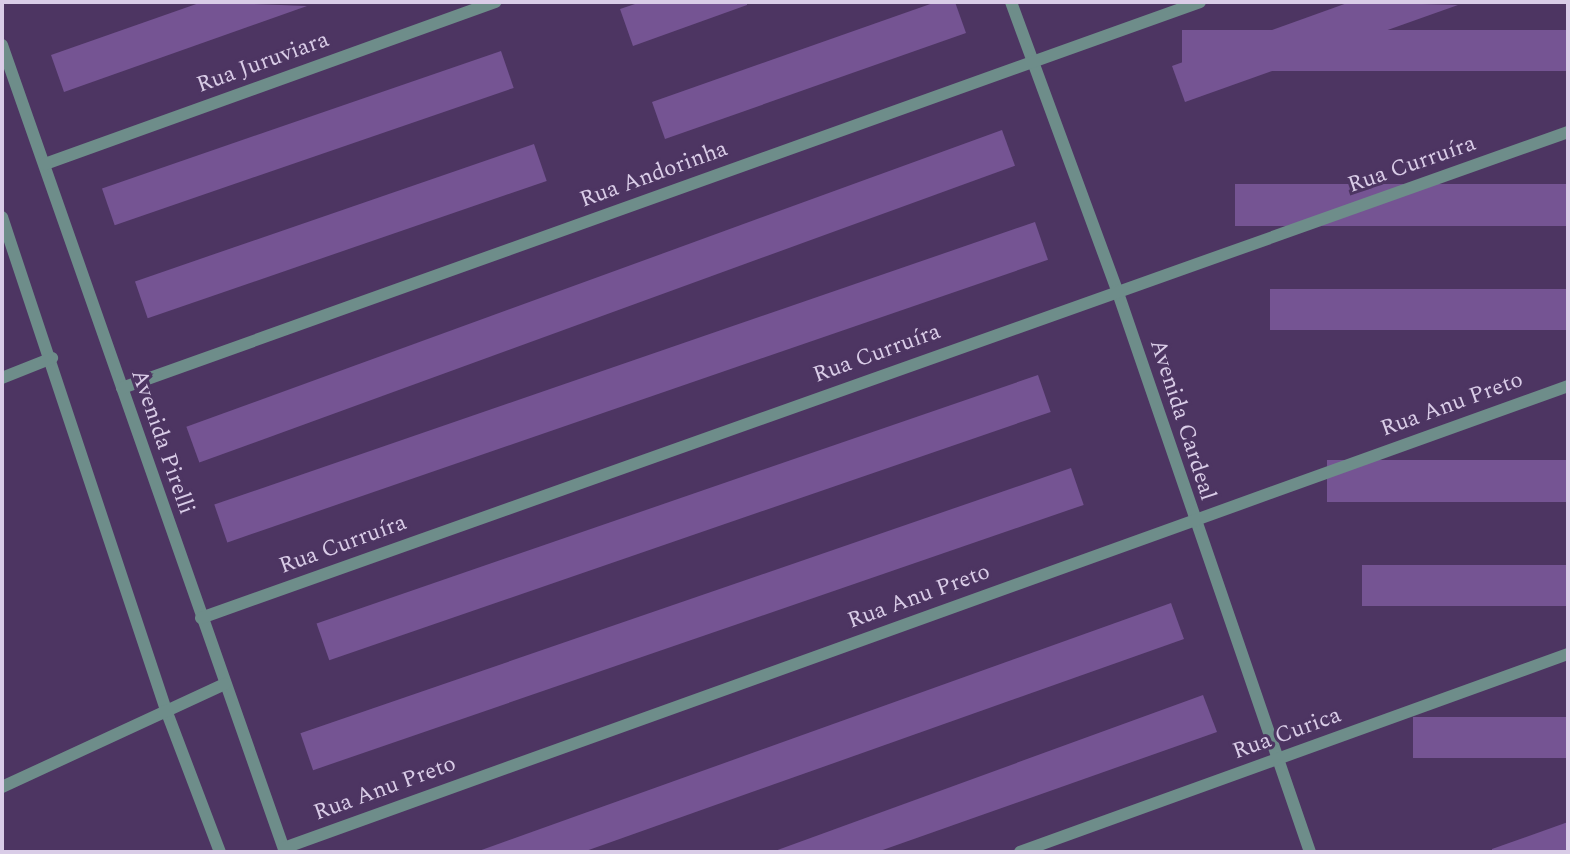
<!DOCTYPE html>
<meta charset="utf-8">
<style>
body{margin:0}
#map{position:relative;width:1570px;height:854px;overflow:hidden;background:#4d3562;font-family:Spectral,serif}
div>[style]{position:absolute}
.building>*{inset:0;background:#755493;transform-origin:0 0}
.minor>*{height:12px;margin:-6px;padding:0 6px;transform-origin:6px;border-radius:6px;background:#6e8d8a}
span{translate:-50% -50%;white-space:nowrap;text-align:center;line-height:1.15;-webkit-text-stroke:6px #4d3562;paint-order:stroke}
.street-label{font-size:23px;color:#d9cce7}
.frame{position:absolute;inset:0;border:4px solid #d9cce7;pointer-events:none}
</style>
<div id="map">
<div class="building">
<div style="clip-path:polygon(202px 2px,307px 6px,64px 92px,51px 55px)"></div>
<div style="clip-path:polygon(641px 2px,747px 2px,747px 5px,633px 46px,620px 9px)"></div>
<div style="clip-path:polygon(936px 2px,955px 2px,966px 33px,665px 139px,652px 102px)"></div>
<div style="clip-path:polygon(1350px 2px,1458px 5px,1185px 102px,1172px 66px)"></div>
<div style="left:1568px;top:30px;width:41px;height:386px;rotate:90deg"></div>
<div style="left:501px;top:51px;width:39px;height:422px;rotate:71deg"></div>
<div style="left:1002px;top:130px;width:38px;height:868px;rotate:70deg"></div>
<div style="left:534px;top:144px;width:39px;height:422px;rotate:71deg"></div>
<div style="left:1568px;top:184px;width:42px;height:333px;rotate:90deg"></div>
<div style="left:1035px;top:222px;width:40px;height:868px;rotate:71deg"></div>
<div style="left:1568px;top:289px;width:41px;height:298px;rotate:90deg"></div>
<div style="left:1038px;top:375px;width:39px;height:763px;rotate:71deg"></div>
<div style="left:1568px;top:460px;width:42px;height:241px;rotate:90deg"></div>
<div style="left:1071px;top:468px;width:39px;height:815px;rotate:71deg"></div>
<div style="left:1568px;top:565px;width:41px;height:206px;rotate:90deg"></div>
<div style="clip-path:polygon(1171px 603px,1184px 639px,583px 852px,476px 852px)"></div>
<div style="clip-path:polygon(1203px 695px,1217px 732px,877px 852px,772px 852px)"></div>
<div style="left:1568px;top:717px;width:41px;height:155px;rotate:90deg"></div>
<div style="clip-path:polygon(1568px 822px,1568px 852px,1492px 852px,1492px 849px)"></div>
</div>
<div class="minor">
<div style="left:1011px;top:2px;width:307px;rotate:69.8deg"></div>
<div style="left:1117px;top:290px;width:594px;rotate:71.05deg"></div>
<div style="left:2px;top:45px;width:855px;rotate:70.68deg"></div>
<div style="left:45px;top:164px;width:479px;rotate:-19.8deg"></div>
<div style="left:2px;top:217px;width:520px;rotate:71.6deg"></div>
<div style="left:166px;top:710px;width:152px;rotate:69.2deg"></div>
<div style="left:2px;top:378px;width:54px;rotate:-21.8deg"></div>
<div style="left:122px;top:388px;width:1145px;rotate:-19.7deg"></div>
<div style="left:201px;top:618px;width:1451px;rotate:-19.57deg"></div>
<div style="left:2px;top:787px;width:246px;rotate:-24.8deg"></div>
<div style="left:284px;top:848px;width:1365px;rotate:-19.79deg"></div>
<div style="left:1020px;top:852px;width:583px;rotate:-19.87deg"></div>
</div>
<div class="street-label">
<span style="left:263px;top:63px;rotate:-20deg">Rua Juruviara</span>
<span style="left:1412px;top:165px;rotate:-19deg">Rua Curruíra</span>
<span style="left:654px;top:175px;rotate:-20deg">Rua Andorinha</span>
<span style="left:877px;top:354px;rotate:-20deg">Rua Curruíra</span>
<span style="left:1452px;top:405px;rotate:-20deg">Rua Anu Preto</span>
<span style="left:1182px;top:420px;rotate:72deg">Avenida Cardeal</span>
<span style="left:162px;top:442px;rotate:71deg">Avenida Pirelli</span>
<span style="left:343px;top:545px;rotate:-20deg">Rua Curruíra</span>
<span style="left:919px;top:597px;rotate:-20deg">Rua Anu Preto</span>
<span style="left:1287px;top:734px;rotate:-20deg">Rua Curica</span>
<span style="left:385px;top:789px;rotate:-20deg">Rua Anu Preto</span>
</div>
<div class="frame"></div>
</div>
